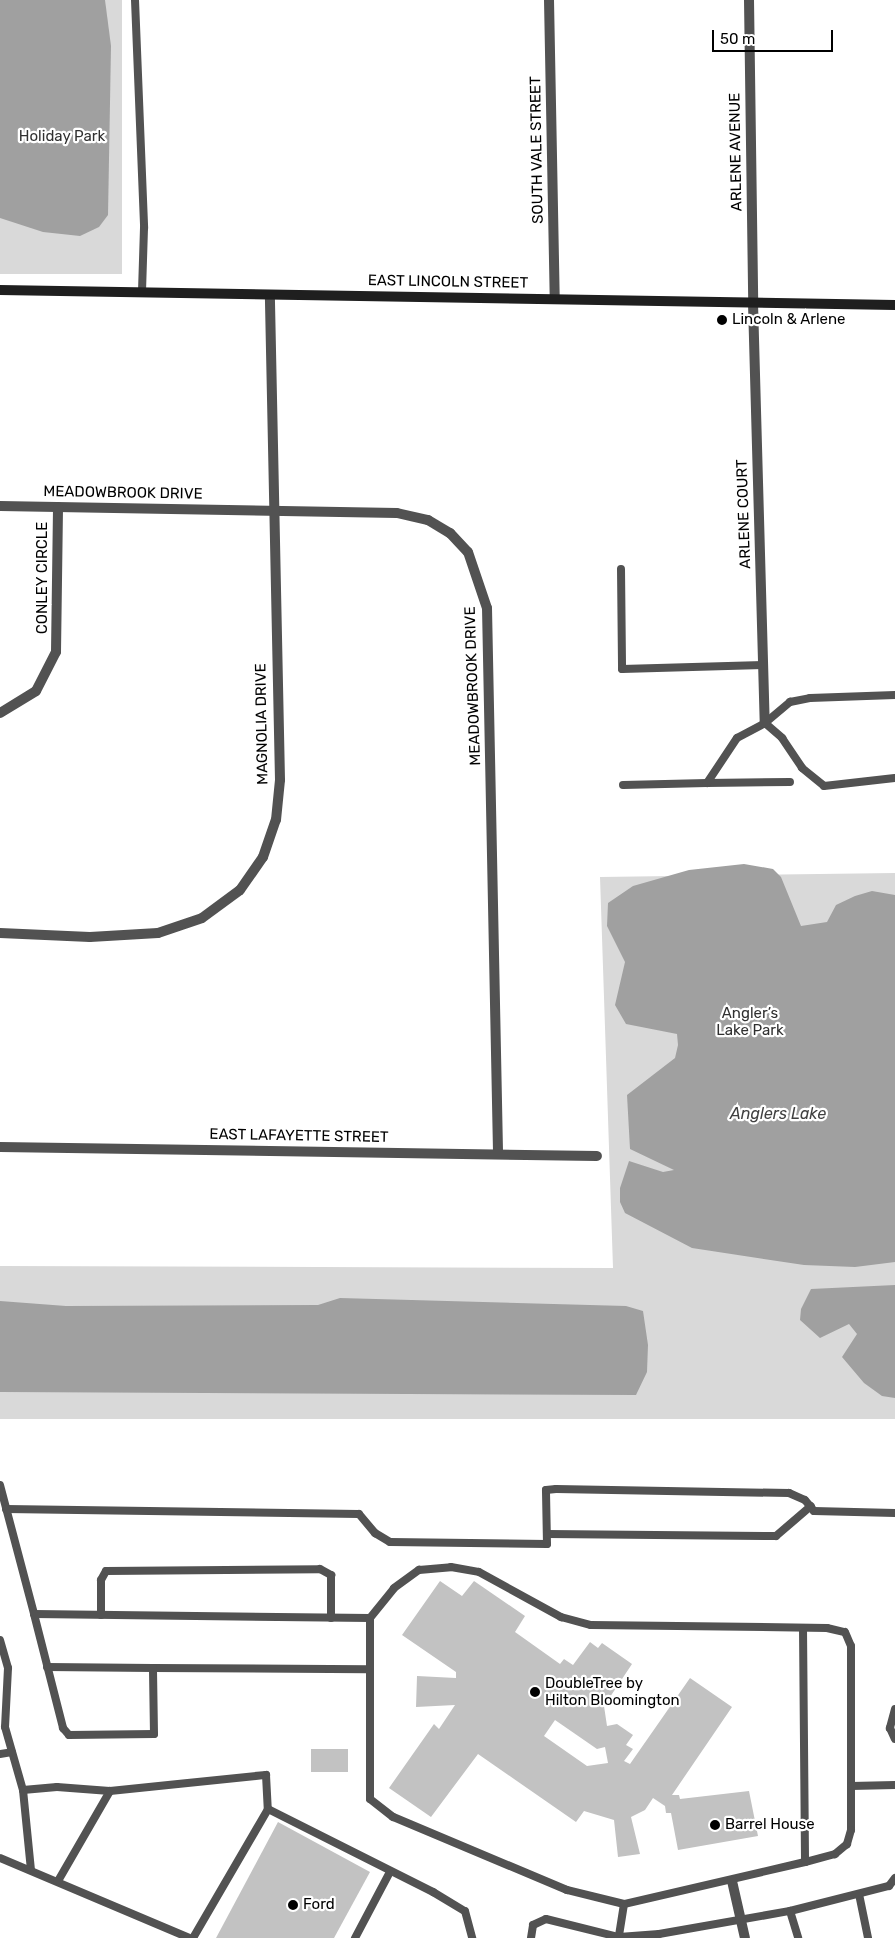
<!DOCTYPE html>
<meta charset="utf-8">
<style>
body{margin:0}
#map{position:relative;width:895px;height:1938px;overflow:hidden;background:#fff;font-family:Rubik,sans-serif}
div>[style]{position:absolute}
.green>*{inset:0;background:#d9d9d9;transform-origin:0 0}
.water>*{inset:0;background:#a0a0a0}
.building>*{inset:0;background:#c2c2c2;transform-origin:0 0}
.service>*{height:8px;margin:-4px;padding:0 4px;transform-origin:4px;border-radius:4px;background:#525252}
.minor>*{height:10px;margin:-5px;padding:0 5px;transform-origin:5px;border-radius:5px;background:#525252}
.secondary>*{height:10px;margin:-5px;padding:0 5px;transform-origin:5px;border-radius:5px;background:#1f1f1f}
.dots>*{width:14px;height:14px;translate:-50% -50%;box-sizing:border-box;border:2px solid #fff;border-radius:50%}
span{translate:-50% -50%;white-space:nowrap;text-align:center;line-height:1.15;-webkit-text-stroke:4.5px #fff;paint-order:stroke}
.park-label{font-size:15px;color:#303030}
.street-label{font-size:15px;color:#000}
.poi-label{font-size:15px;color:#000}
.left{translate:0 -50%;text-align:left}
.water-label{font-size:16px;color:#414141;font-style:italic}
.scale{position:absolute;left:712px;top:30px;width:121px;height:22px;box-sizing:border-box;border:2px solid #000;border-top:0;padding-left:6px;font-size:15px;line-height:18px;white-space:nowrap;color:#000;-webkit-text-stroke:4px #fff;paint-order:stroke}
</style>
<div id="map">
<div class="green">
<div style="left:0;top:0;width:122px;height:274px"></div>
<div style="clip-path:polygon(895px 873px,895px 1419px,0 1419px,0 1266px,613px 1268px,600px 877px)"></div>
</div>
<div class="water">
<div style="clip-path:polygon(0 0,105px 0,111px 46px,108px 215px,99px 227px,80px 236px,43px 232px,0 218px)"></div>
<div style="clip-path:polygon(744px 864px,773px 869px,781px 877px,801px 926px,827px 922px,836px 905px,855px 896px,872px 891px,895px 895px,895px 1262px,855px 1267px,804px 1265px,692px 1248px,625px 1213px,620px 1202px,620px 1188px,629px 1161px,663px 1172px,674px 1170px,630px 1149px,627px 1095px,675px 1058px,678px 1045px,677px 1034px,626px 1024px,615px 1005px,625px 962px,607px 926px,608px 903px,633px 886px,689px 870px)"></div>
<div style="clip-path:polygon(895px 1285px,895px 1398px,882px 1396px,864px 1383px,842px 1357px,857px 1334px,849px 1324px,820px 1338px,800px 1320px,801px 1309px,811px 1289px)"></div>
<div style="clip-path:polygon(340px 1298px,626px 1306px,643px 1311px,648px 1345px,647px 1372px,636px 1395px,0 1392px,0 1301px,66px 1306px,318px 1305px)"></div>
</div>
<div class="building">
<div style="clip-path:polygon(evenodd,440px 1581px,462px 1596px,474px 1581px,525px 1616px,515px 1632px,560px 1664px,564px 1659px,573px 1665px,590px 1642px,598px 1648px,602px 1643px,632px 1664px,604px 1706px,607px 1726px,617px 1724px,633px 1735px,626px 1745px,633px 1749px,624px 1761px,630px 1764px,690px 1678px,732px 1707px,672px 1795px,679px 1795px,680px 1799px,749px 1791px,758px 1836px,678px 1850px,671px 1813px,666px 1813px,665px 1806px,653px 1798px,645px 1810px,631px 1817px,640px 1854px,618px 1857px,614px 1820px,584px 1811px,576px 1822px,478px 1754px,431px 1817px,389px 1788px,434px 1724px,439px 1729px,455px 1705px,416px 1707px,417px 1676px,456px 1678px,456px 1672px,402px 1635px,440px 1581px,555px 1720px,597px 1749px,605px 1747px,608px 1763px,587px 1766px,544px 1736px,555px 1720px)"></div>
<div style="left:311px;top:1749px;width:37px;height:23px"></div>
<div style="clip-path:polygon(278px 1822px,370px 1872px,334px 1938px,216px 1938px)"></div>
</div>
<div class="service">
<div style="left:135px;top:0;width:228px;rotate:87.7deg"></div>
<div style="left:144px;top:228px;width:65px;rotate:91.8deg"></div>
<div style="left:621px;top:569px;width:100px;rotate:89.4deg"></div>
<div style="left:622px;top:669px;width:141px;rotate:-1.6deg"></div>
<div style="left:765px;top:723px;width:23px;rotate:41deg"></div>
<div style="left:782px;top:738px;width:36px;rotate:56deg"></div>
<div style="left:802px;top:768px;width:28px;rotate:39deg"></div>
<div style="left:824px;top:786px;width:71px;rotate:-6.4deg"></div>
<div style="left:707px;top:783px;width:83px;rotate:-0.7deg"></div>
<div style="left:623px;top:785px;width:84px;rotate:-1.4deg"></div>
<div style="left:707px;top:783px;width:54px;rotate:-56.3deg"></div>
<div style="left:737px;top:738px;width:32px;rotate:-28deg"></div>
<div style="left:765px;top:723px;width:33px;rotate:-40deg"></div>
<div style="left:790px;top:702px;width:20px;rotate:-11deg"></div>
<div style="left:810px;top:698px;width:85px;rotate:-2deg"></div>
<div style="left:0;top:1485px;width:133px;rotate:75.2deg"></div>
<div style="left:34px;top:1614px;width:336px;rotate:0.7deg"></div>
<div style="left:6px;top:1509px;width:353px;rotate:0.8deg"></div>
<div style="left:359px;top:1514px;width:25px;rotate:50deg"></div>
<div style="left:375px;top:1533px;width:17px;rotate:31deg"></div>
<div style="left:390px;top:1542px;width:157px;rotate:0.7deg"></div>
<div style="left:547px;top:1544px;width:54px;rotate:-91.1deg"></div>
<div style="left:546px;top:1490px;width:10px;rotate:-6deg"></div>
<div style="left:556px;top:1489px;width:233px;rotate:1deg"></div>
<div style="left:789px;top:1493px;width:17px;rotate:24deg"></div>
<div style="left:805px;top:1500px;width:14px;rotate:51deg"></div>
<div style="left:814px;top:1511px;width:81px;rotate:1.4deg"></div>
<div style="left:547px;top:1534px;width:229px;rotate:0.5deg"></div>
<div style="left:776px;top:1536px;width:46px;rotate:-40.6deg"></div>
<div style="left:451px;top:1567px;width:28px;rotate:10deg"></div>
<div style="left:479px;top:1572px;width:94px;rotate:28.8deg"></div>
<div style="left:561px;top:1617px;width:31px;rotate:15deg"></div>
<div style="left:591px;top:1625px;width:236px;rotate:0.7deg"></div>
<div style="left:827px;top:1628px;width:18px;rotate:13deg"></div>
<div style="left:845px;top:1632px;width:15px;rotate:67deg"></div>
<div style="left:851px;top:1646px;width:184px;rotate:90deg"></div>
<div style="left:851px;top:1830px;width:15px;rotate:106deg"></div>
<div style="left:847px;top:1844px;width:16px;rotate:140deg"></div>
<div style="left:835px;top:1854px;width:31px;rotate:165deg"></div>
<div style="left:805px;top:1862px;width:186px;rotate:166.9deg"></div>
<div style="left:624px;top:1904px;width:59px;rotate:-166.2deg"></div>
<div style="left:567px;top:1890px;width:189px;rotate:-157.2deg"></div>
<div style="left:393px;top:1817px;width:29px;rotate:-142deg"></div>
<div style="left:370px;top:1799px;width:181px;rotate:-90deg"></div>
<div style="left:370px;top:1618px;width:38px;rotate:-51deg"></div>
<div style="left:394px;top:1588px;width:31px;rotate:-36deg"></div>
<div style="left:419px;top:1570px;width:32px;rotate:-5deg"></div>
<div style="left:34px;top:1614px;width:118px;rotate:75.7deg"></div>
<div style="left:63px;top:1728px;width:9px;rotate:49deg"></div>
<div style="left:69px;top:1735px;width:85px;rotate:-0.7deg"></div>
<div style="left:154px;top:1734px;width:66px;rotate:-90.9deg"></div>
<div style="left:153px;top:1668px;width:215px;rotate:0.3deg"></div>
<div style="left:101px;top:1615px;width:35px;rotate:-90deg"></div>
<div style="left:101px;top:1580px;width:10px;rotate:-61deg"></div>
<div style="left:106px;top:1571px;width:214px;rotate:-0.5deg"></div>
<div style="left:320px;top:1569px;width:13px;rotate:29deg"></div>
<div style="left:331px;top:1575px;width:43px;rotate:90deg"></div>
<div style="left:803px;top:1628px;width:234px;rotate:89.5deg"></div>
<div style="left:0;top:1640px;width:29px;rotate:74deg"></div>
<div style="left:8px;top:1668px;width:59px;rotate:92.9deg"></div>
<div style="left:5px;top:1727px;width:66px;rotate:74.1deg"></div>
<div style="left:23px;top:1790px;width:34px;rotate:-5deg"></div>
<div style="left:57px;top:1787px;width:53px;rotate:4.3deg"></div>
<div style="left:47px;top:1667px;width:106px;rotate:0.5deg"></div>
<div style="left:895px;top:1709px;width:20px;rotate:105deg"></div>
<div style="left:890px;top:1728px;width:12px;rotate:66deg"></div>
<div style="left:0;top:1754px;width:12px;rotate:-9deg"></div>
<div style="left:851px;top:1786px;width:44px;rotate:-1.3deg"></div>
<div style="left:23px;top:1790px;width:80px;rotate:84.3deg"></div>
<div style="left:0;top:1858px;width:205px;rotate:22.9deg"></div>
<div style="left:58px;top:1881px;width:104px;rotate:-60deg"></div>
<div style="left:110px;top:1791px;width:157px;rotate:-5.9deg"></div>
<div style="left:266px;top:1775px;width:34px;rotate:87deg"></div>
<div style="left:268px;top:1809px;width:185px;rotate:26.7deg"></div>
<div style="left:433px;top:1892px;width:37px;rotate:31deg"></div>
<div style="left:465px;top:1911px;width:28px;rotate:75deg"></div>
<div style="left:859px;top:1894px;width:45px;rotate:78.4deg"></div>
<div style="left:624px;top:1904px;width:33px;rotate:99deg"></div>
<div style="left:619px;top:1937px;width:40px;rotate:-4.3deg"></div>
<div style="left:659px;top:1934px;width:133px;rotate:-10deg"></div>
<div style="left:790px;top:1911px;width:102px;rotate:-14.2deg"></div>
<div style="left:889px;top:1886px;width:10px;rotate:-53deg"></div>
<div style="left:790px;top:1911px;width:28px;rotate:73deg"></div>
<div style="left:193px;top:1938px;width:149px;rotate:-59.8deg"></div>
<div style="left:355px;top:1938px;width:75px;rotate:-62.1deg"></div>
<div style="left:531px;top:1938px;width:13px;rotate:-81deg"></div>
<div style="left:533px;top:1925px;width:14px;rotate:-25deg"></div>
<div style="left:546px;top:1919px;width:75px;rotate:13.9deg"></div>
</div>
<div class="minor">
<div style="left:549px;top:0;width:299px;rotate:88.9deg"></div>
<div style="left:749px;top:0;width:303px;rotate:89.2deg"></div>
<div style="left:753px;top:303px;width:420px;rotate:88.4deg"></div>
<div style="left:0;top:506px;width:397px;rotate:1deg"></div>
<div style="left:397px;top:513px;width:32px;rotate:13deg"></div>
<div style="left:428px;top:520px;width:26px;rotate:31deg"></div>
<div style="left:450px;top:533px;width:26px;rotate:47deg"></div>
<div style="left:468px;top:552px;width:59px;rotate:71.3deg"></div>
<div style="left:487px;top:608px;width:545px;rotate:88.84deg"></div>
<div style="left:0;top:713px;width:42px;rotate:-31.4deg"></div>
<div style="left:36px;top:691px;width:44px;rotate:-62.9deg"></div>
<div style="left:56px;top:652px;width:145px;rotate:-89.2deg"></div>
<div style="left:0;top:933px;width:90px;rotate:2.5deg"></div>
<div style="left:90px;top:937px;width:68px;rotate:-3.4deg"></div>
<div style="left:158px;top:933px;width:46px;rotate:-18.8deg"></div>
<div style="left:202px;top:918px;width:47px;rotate:-36.4deg"></div>
<div style="left:240px;top:890px;width:40px;rotate:-55.1deg"></div>
<div style="left:263px;top:857px;width:39px;rotate:-71deg"></div>
<div style="left:276px;top:820px;width:40px;rotate:-84.3deg"></div>
<div style="left:280px;top:780px;width:484px;rotate:-91.2deg"></div>
<div style="left:0;top:1147px;width:597px;rotate:0.86deg"></div>
<div style="left:732px;top:1881px;width:58px;rotate:77.2deg"></div>
</div>
<div class="secondary">
<div style="left:0;top:290px;width:895px;rotate:0.96deg"></div>
</div>
<div class="dots">
<div style="left:722px;top:320px;background:#000"></div>
<div style="left:535px;top:1692px;background:#000"></div>
<div style="left:715px;top:1825px;background:#000"></div>
<div style="left:293px;top:1905px;background:#000"></div>
</div>
<div class="park-label">
<span style="left:62px;top:137px">Holiday Park</span>
<span style="left:750px;top:1022px">Angler’s<br>Lake Park</span>
</div>
<div class="street-label">
<span style="left:537px;top:150px;rotate:-91deg">SOUTH VALE STREET</span>
<span style="left:736px;top:152px;rotate:-91deg">ARLENE AVENUE</span>
<span style="left:448px;top:282px;rotate:1deg">EAST LINCOLN STREET</span>
<span style="left:123px;top:493px;rotate:1deg">MEADOWBROOK DRIVE</span>
<span style="left:744px;top:514px;rotate:-92deg">ARLENE COURT</span>
<span style="left:43px;top:578px;rotate:-90deg">CONLEY CIRCLE</span>
<span style="left:473px;top:686px;rotate:-92deg">MEADOWBROOK DRIVE</span>
<span style="left:262px;top:724px;rotate:-91deg">MAGNOLIA DRIVE</span>
<span style="left:299px;top:1136px;rotate:1deg">EAST LAFAYETTE STREET</span>
</div>
<div class="poi-label">
<span class="left" style="left:732px;top:320px">Lincoln &amp; Arlene</span>
<span class="left" style="left:545px;top:1692px">DoubleTree by<br>Hilton Bloomington</span>
<span class="left" style="left:725px;top:1825px">Barrel House</span>
<span class="left" style="left:303px;top:1905px">Ford</span>
</div>
<div class="water-label">
<span style="left:778px;top:1114px">Anglers Lake</span>
</div>
<div class="scale">50 m</div>
</div>
